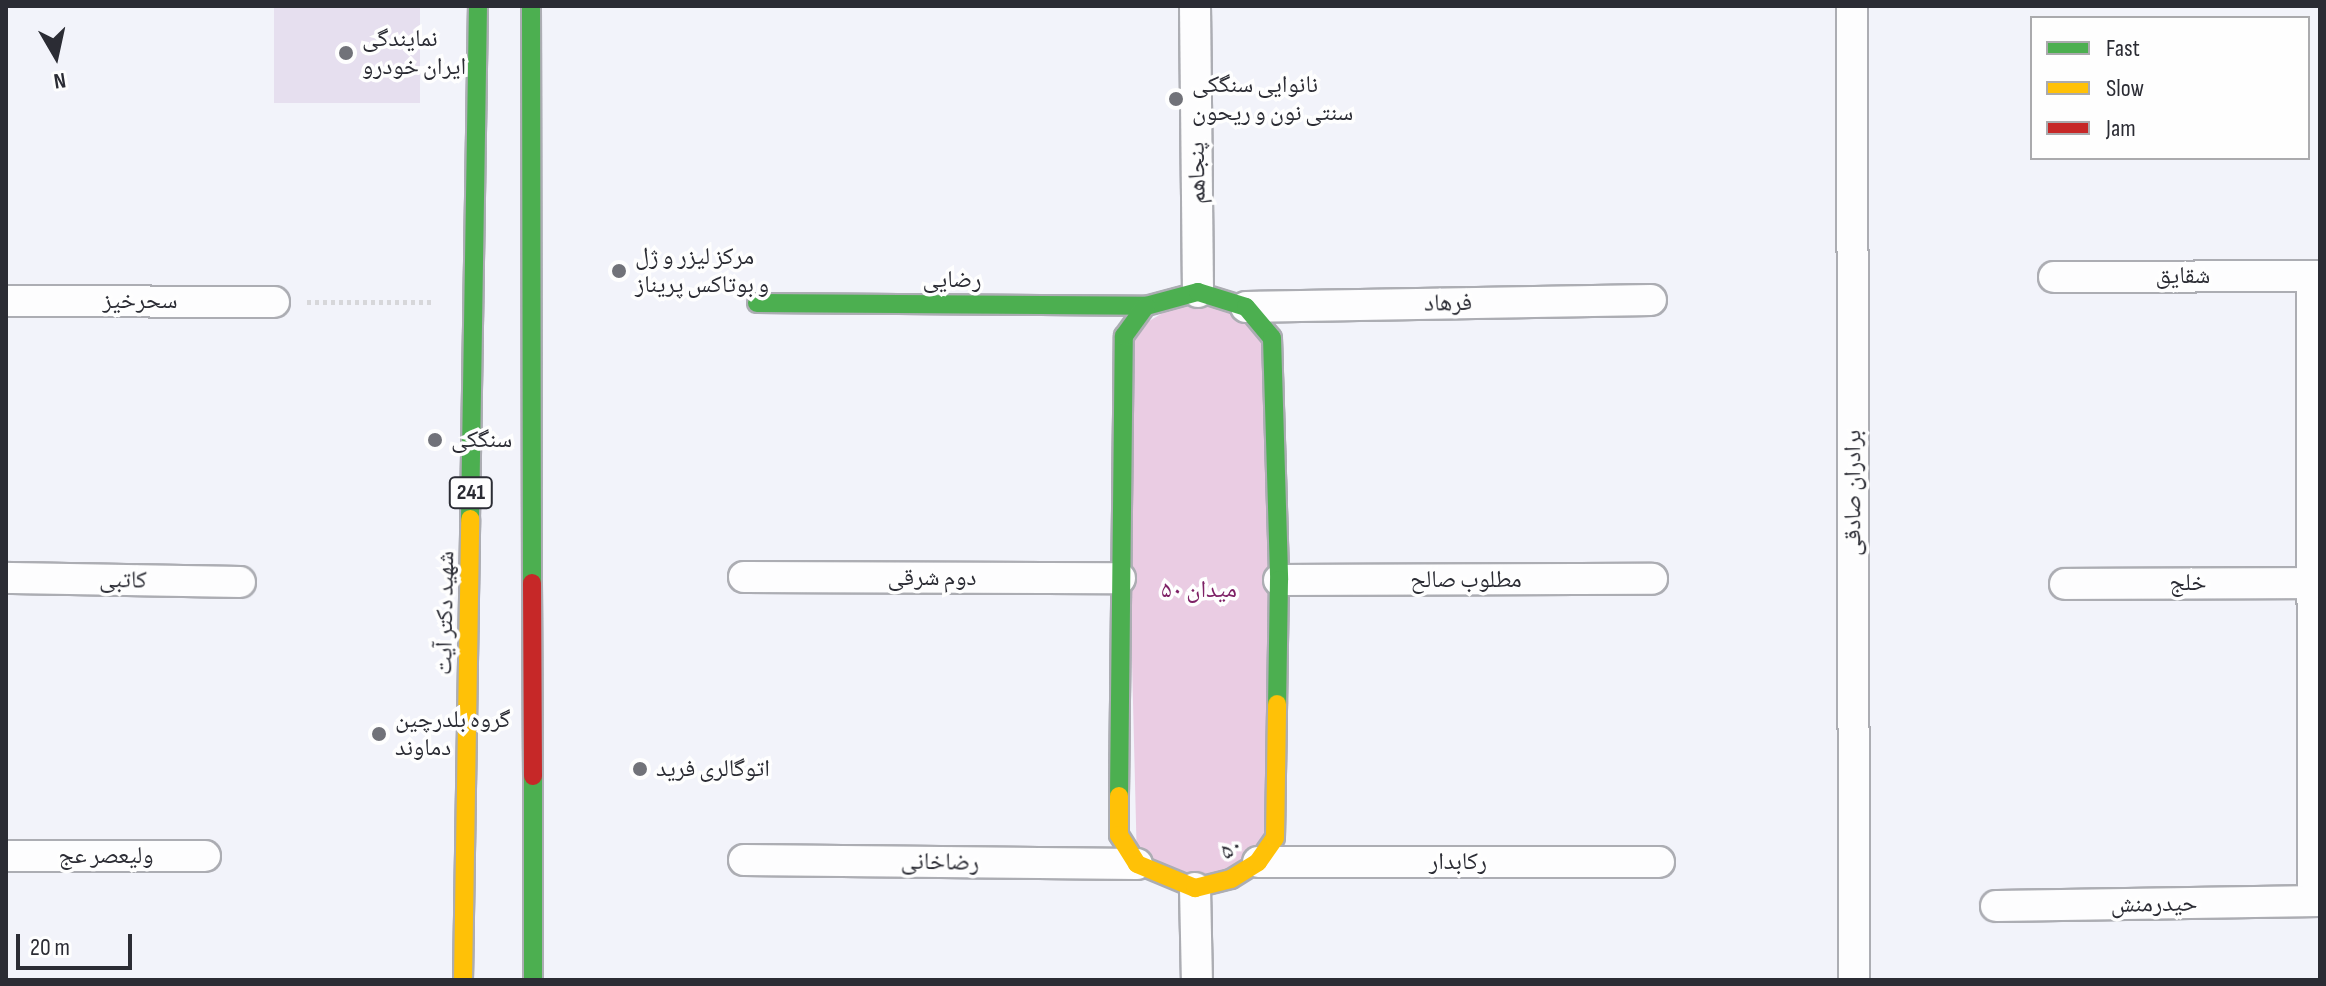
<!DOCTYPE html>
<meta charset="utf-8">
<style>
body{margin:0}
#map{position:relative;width:2326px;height:986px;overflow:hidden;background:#f2f3fa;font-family:"Sofia Sans Condensed","Noto Naskh Arabic",sans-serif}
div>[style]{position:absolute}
.green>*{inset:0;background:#eacce3}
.building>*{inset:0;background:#e6dfef;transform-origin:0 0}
.path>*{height:5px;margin-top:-2.5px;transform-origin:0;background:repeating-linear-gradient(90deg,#d7d7da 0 4px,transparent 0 8px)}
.roads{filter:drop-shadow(2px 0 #acadb3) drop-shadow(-2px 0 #acadb3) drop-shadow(0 2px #acadb3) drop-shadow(0 -2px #acadb3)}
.street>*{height:30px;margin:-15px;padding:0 15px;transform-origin:15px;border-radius:15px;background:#fdfdfe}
.fast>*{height:18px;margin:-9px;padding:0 9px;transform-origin:9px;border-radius:9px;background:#4caf50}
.slow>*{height:18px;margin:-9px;padding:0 9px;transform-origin:9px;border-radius:9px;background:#ffc107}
.jam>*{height:18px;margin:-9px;padding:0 9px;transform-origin:9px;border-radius:9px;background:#c62828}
.dots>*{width:22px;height:22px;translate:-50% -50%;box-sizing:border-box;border:4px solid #fefefe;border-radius:50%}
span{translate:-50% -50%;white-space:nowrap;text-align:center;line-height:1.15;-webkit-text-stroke:7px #fefefe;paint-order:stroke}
.shield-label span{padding:2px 6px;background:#fefefe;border:2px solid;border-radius:6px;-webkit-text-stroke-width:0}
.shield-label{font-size:22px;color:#2b2c34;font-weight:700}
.poi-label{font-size:24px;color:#2b2c34}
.left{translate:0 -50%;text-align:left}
.street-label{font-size:24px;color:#2b2c34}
.park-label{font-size:24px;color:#7e2166}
.frame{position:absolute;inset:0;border:8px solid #2b2c34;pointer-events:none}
.legend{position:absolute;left:2030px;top:16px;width:280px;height:144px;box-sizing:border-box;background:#fefefe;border:2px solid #aaaaad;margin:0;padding:10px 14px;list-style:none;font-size:24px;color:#2b2c34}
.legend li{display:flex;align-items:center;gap:16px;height:40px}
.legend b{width:40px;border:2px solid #aaaaad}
.north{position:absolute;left:16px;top:16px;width:80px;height:80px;-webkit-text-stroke:6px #fefefe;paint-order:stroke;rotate:171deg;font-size:22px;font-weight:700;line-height:32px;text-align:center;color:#2b2c34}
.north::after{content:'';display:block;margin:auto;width:28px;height:36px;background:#2b2c34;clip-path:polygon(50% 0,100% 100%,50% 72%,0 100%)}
.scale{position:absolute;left:16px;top:934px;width:116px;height:36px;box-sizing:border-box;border:4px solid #2b2c34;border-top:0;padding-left:10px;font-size:24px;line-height:28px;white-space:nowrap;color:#2b2c34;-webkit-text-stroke:6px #fefefe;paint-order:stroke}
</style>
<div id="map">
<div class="green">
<div style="clip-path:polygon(1198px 292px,1272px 338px,1275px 838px,1231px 879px,1137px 864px,1124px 336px)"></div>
</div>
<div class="building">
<div style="left:274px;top:6px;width:146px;height:97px"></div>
</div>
<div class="path">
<div style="left:307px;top:302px;width:126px"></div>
</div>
<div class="roads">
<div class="street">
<div style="left:1195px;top:6px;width:286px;rotate:89.4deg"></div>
<div style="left:1852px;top:6px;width:974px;rotate:89.88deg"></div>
<div style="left:2312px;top:276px;width:625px;rotate:89.91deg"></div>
<div style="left:2054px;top:277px;width:266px;rotate:-0.2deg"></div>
<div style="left:6px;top:301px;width:268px;rotate:0.2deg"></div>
<div style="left:1246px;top:307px;width:405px;rotate:-1deg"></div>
<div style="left:744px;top:577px;width:376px;rotate:0.2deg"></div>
<div style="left:6px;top:578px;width:234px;rotate:1deg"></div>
<div style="left:1279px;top:580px;width:373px;rotate:-0.2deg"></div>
<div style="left:2065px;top:584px;width:247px;rotate:-0.2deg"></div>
<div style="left:6px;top:856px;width:199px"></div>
<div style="left:744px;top:860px;width:393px;rotate:0.6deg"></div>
<div style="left:1258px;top:862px;width:401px"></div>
<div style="left:1195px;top:888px;width:92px;rotate:88.8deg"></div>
<div style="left:1996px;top:906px;width:324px;rotate:-0.9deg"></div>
</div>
<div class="fast">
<div style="left:531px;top:6px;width:577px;rotate:89.9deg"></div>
<div style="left:757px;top:303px;width:389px;rotate:0.4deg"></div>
<div style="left:1146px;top:306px;width:54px;rotate:-15.1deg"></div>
<div style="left:1198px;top:292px;width:50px;rotate:17.4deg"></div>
<div style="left:1246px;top:307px;width:40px;rotate:50deg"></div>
<div style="left:1272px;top:338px;width:242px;rotate:88.3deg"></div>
<div style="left:1279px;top:580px;width:124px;rotate:90.9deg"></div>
<div style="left:470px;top:519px;width:513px;rotate:-89.11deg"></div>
<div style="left:533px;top:776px;width:204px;rotate:90deg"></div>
<div style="left:1119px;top:796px;width:460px;rotate:-89.4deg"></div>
<div style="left:1124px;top:336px;width:37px;rotate:-54deg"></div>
</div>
<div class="slow">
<div style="left:1119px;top:796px;width:39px;rotate:90deg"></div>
<div style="left:1119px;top:835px;width:34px;rotate:58deg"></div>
<div style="left:1137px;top:864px;width:63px;rotate:22.5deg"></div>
<div style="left:1195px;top:888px;width:37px;rotate:-14deg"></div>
<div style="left:1231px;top:879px;width:32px;rotate:-32deg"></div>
<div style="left:1258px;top:862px;width:29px;rotate:-55deg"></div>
<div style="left:1275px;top:838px;width:134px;rotate:-89.1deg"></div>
<div style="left:463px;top:980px;width:461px;rotate:-89.1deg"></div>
</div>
<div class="jam">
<div style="left:532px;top:583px;width:193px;rotate:89.7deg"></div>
</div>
</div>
<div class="dots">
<div style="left:346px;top:53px;background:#717279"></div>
<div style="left:1176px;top:99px;background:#717279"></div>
<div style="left:619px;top:271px;background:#717279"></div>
<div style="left:435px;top:440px;background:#717279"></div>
<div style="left:379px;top:734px;background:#717279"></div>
<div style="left:640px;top:769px;background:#717279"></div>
</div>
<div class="shield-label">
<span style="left:471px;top:493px">241</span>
</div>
<div class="poi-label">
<span class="left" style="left:362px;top:53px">نمایندگی<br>ایران خودرو</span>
<span class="left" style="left:1192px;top:99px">نانوایی سنگکی<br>سنتی نون و ریحون</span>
<span class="left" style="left:635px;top:271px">مرکز لیزر و ژل<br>و بوتاکس پریناز</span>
<span class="left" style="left:451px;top:440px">سنگکی</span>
<span class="left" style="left:395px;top:734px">گروه بلدرچین<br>دماوند</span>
<span class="left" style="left:656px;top:769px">اتوگالری فرید</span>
</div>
<div class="street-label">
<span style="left:1197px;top:173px;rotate:-91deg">پنجاهم</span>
<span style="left:2183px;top:276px">شقایق</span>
<span style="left:952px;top:280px">رضایی</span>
<span style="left:140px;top:301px">سحرخیز</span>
<span style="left:1448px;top:303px;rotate:-1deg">فرهاد</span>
<span style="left:1853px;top:493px;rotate:-90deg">برادران صادقی</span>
<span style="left:932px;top:578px">دوم شرقی</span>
<span style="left:123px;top:580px;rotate:1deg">کاتبی</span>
<span style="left:1466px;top:580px">مطلوب صالح</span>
<span style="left:2188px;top:583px">خلج</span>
<span style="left:445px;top:613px;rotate:-89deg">شهید دکتر آیت</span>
<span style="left:1231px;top:848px;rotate:-34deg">۵۰</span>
<span style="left:106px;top:856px">ولیعصر عج</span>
<span style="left:940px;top:862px;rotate:1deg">رضاخانی</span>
<span style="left:1458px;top:862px">رکابدار</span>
<span style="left:2154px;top:904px;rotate:-1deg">حیدرمنش</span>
</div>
<div class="park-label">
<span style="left:1199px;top:590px">میدان ۵۰</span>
</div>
<div class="frame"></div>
<ul class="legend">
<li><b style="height:10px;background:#4caf50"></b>Fast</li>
<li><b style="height:10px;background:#ffc107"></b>Slow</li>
<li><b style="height:10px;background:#c62828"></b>Jam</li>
</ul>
<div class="north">N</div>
<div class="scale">20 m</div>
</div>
